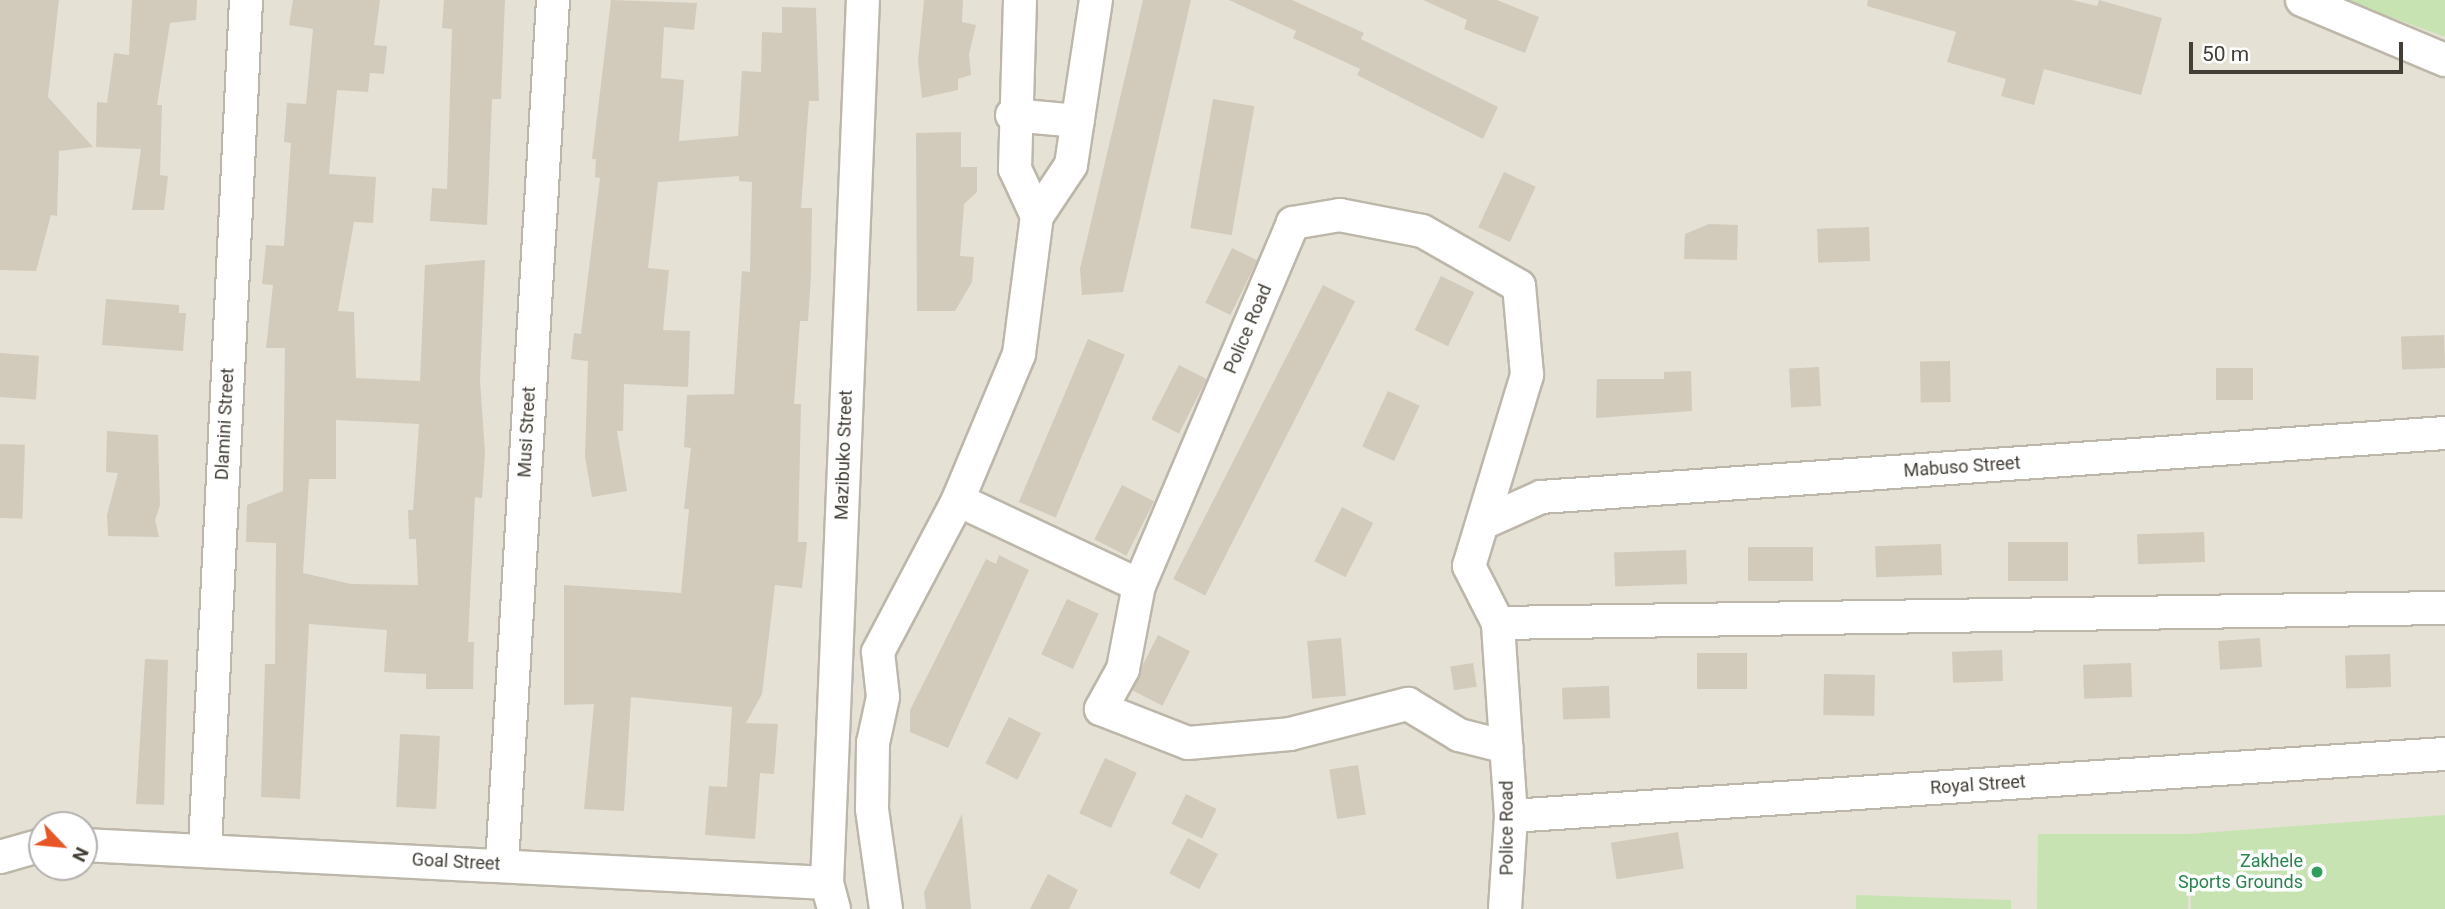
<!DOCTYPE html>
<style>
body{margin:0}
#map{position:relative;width:2445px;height:909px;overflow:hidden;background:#f1efe6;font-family:Roboto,sans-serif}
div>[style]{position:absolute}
.residential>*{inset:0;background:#e5e1d4}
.green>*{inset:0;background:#c8e3b2}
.building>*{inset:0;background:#d2cbbc;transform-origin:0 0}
.roads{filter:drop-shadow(2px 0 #bcb7a9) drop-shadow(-2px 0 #bcb7a9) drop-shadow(0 2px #bcb7a9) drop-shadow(0 -2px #bcb7a9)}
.minor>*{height:32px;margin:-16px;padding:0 16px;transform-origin:16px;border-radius:16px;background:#fff}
.dots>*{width:19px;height:19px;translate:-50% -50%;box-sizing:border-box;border:4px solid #fff;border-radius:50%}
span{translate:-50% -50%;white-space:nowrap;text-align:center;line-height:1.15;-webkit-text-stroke:7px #fff;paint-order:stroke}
.street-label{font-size:18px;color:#433f36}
.leisure-label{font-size:18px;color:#27864d}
.right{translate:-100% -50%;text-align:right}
.north{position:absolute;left:28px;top:811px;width:70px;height:70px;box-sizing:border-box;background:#fff;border:2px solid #b4b2af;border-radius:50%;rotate:116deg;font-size:19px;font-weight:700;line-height:28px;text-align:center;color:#433f36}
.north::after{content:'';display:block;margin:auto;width:24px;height:32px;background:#e85526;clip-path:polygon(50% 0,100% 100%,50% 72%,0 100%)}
.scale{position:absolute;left:2189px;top:42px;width:214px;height:32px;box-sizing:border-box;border:4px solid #433f36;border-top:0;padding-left:9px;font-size:21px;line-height:24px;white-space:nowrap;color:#433f36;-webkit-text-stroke:5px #fff;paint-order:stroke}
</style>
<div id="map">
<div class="residential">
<div style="clip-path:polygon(evenodd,0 0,2445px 0,2445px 909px,0 909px,0 0,42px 825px,84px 825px,84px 867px,42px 867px,42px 825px)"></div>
</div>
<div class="green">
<div style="clip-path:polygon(2345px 0,2445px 0,2445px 37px,2353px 3px)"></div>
<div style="clip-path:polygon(2445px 815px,2445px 909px,2191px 909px,2189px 859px,2188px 909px,2037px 909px,2038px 834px,2188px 834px)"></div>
<div style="clip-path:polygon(1856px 895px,2011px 900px,2011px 909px,1856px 909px)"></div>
</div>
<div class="building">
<div style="clip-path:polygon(0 0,59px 0,48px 97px,93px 147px,59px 151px,57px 216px,51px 215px,36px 271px,0 270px)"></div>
<div style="clip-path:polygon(132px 0,197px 0,196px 20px,170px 23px,157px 105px,162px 105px,160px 175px,168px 176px,164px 210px,132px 210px,141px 149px,96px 147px,97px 102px,107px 103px,114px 53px,129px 55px)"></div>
<div style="clip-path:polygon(evenodd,293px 0,380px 0,374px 45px,387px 46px,384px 74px,370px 73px,368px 92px,337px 90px,329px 174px,376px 177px,373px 223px,354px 222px,338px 311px,354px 312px,356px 378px,420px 381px,425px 265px,485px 260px,480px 380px,485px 453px,482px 498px,475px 497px,468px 642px,474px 642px,473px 689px,426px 689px,426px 674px,384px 672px,387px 630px,309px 624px,300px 799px,261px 797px,265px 664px,275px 664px,276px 543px,246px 542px,247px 505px,283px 491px,285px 348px,266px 348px,273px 285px,262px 284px,266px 245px,284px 246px,291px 143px,284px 142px,287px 103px,306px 104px,313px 29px,289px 25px,293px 0,336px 420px,419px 424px,413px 510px,408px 510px,409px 539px,416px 539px,418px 585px,351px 584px,303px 573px,309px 479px,336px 479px,336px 420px)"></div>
<div style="clip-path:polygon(444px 0,505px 0,501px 99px,492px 99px,487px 225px,430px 221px,432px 188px,447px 189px,452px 29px,442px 28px)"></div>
<div style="clip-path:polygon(611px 0,697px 3px,694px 30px,664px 27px,661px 78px,684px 80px,679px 141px,738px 136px,742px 71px,761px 72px,762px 32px,782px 33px,782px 7px,816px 8px,819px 101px,809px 101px,801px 208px,812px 208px,811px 275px,808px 321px,800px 321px,794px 404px,801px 404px,798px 542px,807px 542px,802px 588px,775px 585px,762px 694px,746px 723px,778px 724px,774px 774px,760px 773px,755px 839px,705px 835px,709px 786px,727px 787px,732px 707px,631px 697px,624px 811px,584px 809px,594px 704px,564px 705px,564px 585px,681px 593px,689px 509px,684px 509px,691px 448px,684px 447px,687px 395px,734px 394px,742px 271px,750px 272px,752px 182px,739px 181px,739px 176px,658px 182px,648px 268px,669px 270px,663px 330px,690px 331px,688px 387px,624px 384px,623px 431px,617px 431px,627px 491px,592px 497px,585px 457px,588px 361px,571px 359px,574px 333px,581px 334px,600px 178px,595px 177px,596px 159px,592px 159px)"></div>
<div style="clip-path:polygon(924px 0,963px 0,962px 22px,976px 25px,969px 54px,971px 75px,958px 79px,958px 90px,922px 98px,918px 61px)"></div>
<div style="clip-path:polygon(1143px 0,1191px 0,1123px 292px,1082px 295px,1080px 269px)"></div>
<div style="clip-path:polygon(1229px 0,1292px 0,1364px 33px,1361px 39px,1498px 107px,1483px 139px,1357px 75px,1360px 69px,1293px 38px,1296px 31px)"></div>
<div style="clip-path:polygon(1423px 0,1497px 0,1539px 17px,1525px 53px,1464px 29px,1467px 20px)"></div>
<div style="clip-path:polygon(1868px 0,2072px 0,2097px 6px,2099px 0,2162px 18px,2141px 95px,2044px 69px,2034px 105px,2001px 96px,2006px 79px,1947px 62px,1956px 32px,1867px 6px)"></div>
<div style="left:1213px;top:99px;width:42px;height:131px;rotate:10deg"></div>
<div style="clip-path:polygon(961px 132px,961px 167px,977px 167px,977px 192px,964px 204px,960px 256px,974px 257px,972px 282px,955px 311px,917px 311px,916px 133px)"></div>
<div style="left:1504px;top:172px;width:35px;height:61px;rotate:25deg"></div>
<div style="clip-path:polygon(1709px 224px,1738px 225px,1737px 260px,1684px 259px,1685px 234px)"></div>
<div style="left:1869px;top:227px;width:34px;height:52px;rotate:88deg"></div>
<div style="left:1232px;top:248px;width:28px;height:61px;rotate:26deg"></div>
<div style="left:1441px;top:276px;width:37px;height:60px;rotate:26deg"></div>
<div style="left:1323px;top:285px;width:36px;height:330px;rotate:27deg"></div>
<div style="clip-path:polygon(106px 299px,179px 305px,179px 313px,186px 313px,183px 351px,102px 345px)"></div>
<div style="left:2444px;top:335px;width:33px;height:43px;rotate:88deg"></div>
<div style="left:1088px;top:339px;width:40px;height:177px;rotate:23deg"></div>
<div style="left:0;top:353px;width:39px;height:44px;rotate:4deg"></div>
<div style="left:1950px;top:361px;width:41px;height:30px;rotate:89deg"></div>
<div style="left:1179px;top:365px;width:31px;height:61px;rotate:27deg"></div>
<div style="left:1819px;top:367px;width:39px;height:30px;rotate:87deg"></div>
<div style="left:2216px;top:368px;width:37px;height:32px"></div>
<div style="clip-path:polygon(1691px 371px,1692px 411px,1596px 418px,1597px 379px,1664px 379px,1664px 372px)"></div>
<div style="left:1388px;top:391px;width:35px;height:61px;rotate:25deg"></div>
<div style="clip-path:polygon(107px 431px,158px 435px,160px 505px,155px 520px,159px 537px,108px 536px,107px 515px,118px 473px,106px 472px)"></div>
<div style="left:0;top:444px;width:25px;height:74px;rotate:2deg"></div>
<div style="left:1122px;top:485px;width:36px;height:61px;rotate:27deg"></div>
<div style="left:1342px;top:507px;width:35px;height:61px;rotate:27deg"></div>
<div style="left:2204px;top:532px;width:30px;height:67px;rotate:88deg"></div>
<div style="left:2008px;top:542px;width:60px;height:39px"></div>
<div style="left:1941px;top:544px;width:31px;height:66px;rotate:88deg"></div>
<div style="left:1748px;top:547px;width:65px;height:34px"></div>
<div style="left:1686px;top:550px;width:34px;height:72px;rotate:88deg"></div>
<div style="clip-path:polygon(999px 555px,1029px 570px,948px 748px,910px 732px,910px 710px,986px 559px,996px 564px)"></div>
<div style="left:1067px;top:599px;width:35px;height:61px;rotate:25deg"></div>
<div style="left:1158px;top:635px;width:36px;height:61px;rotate:27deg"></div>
<div style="left:1341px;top:638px;width:58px;height:34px;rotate:85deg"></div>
<div style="left:2260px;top:638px;width:29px;height:42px;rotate:86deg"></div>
<div style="left:2002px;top:650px;width:31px;height:50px;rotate:88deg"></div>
<div style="left:1697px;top:653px;width:50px;height:36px"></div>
<div style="left:2390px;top:654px;width:33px;height:45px;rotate:88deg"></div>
<div style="clip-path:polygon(145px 659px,168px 660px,164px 805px,136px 804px)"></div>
<div style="left:1473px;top:663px;width:24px;height:23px;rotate:81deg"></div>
<div style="left:2131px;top:663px;width:34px;height:48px;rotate:88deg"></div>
<div style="left:1824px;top:674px;width:51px;height:41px;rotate:1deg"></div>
<div style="left:1609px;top:686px;width:32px;height:47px;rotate:88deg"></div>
<div style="left:1009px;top:717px;width:36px;height:52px;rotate:27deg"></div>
<div style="left:400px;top:734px;width:40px;height:73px;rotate:3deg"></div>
<div style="left:1105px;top:758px;width:35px;height:61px;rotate:25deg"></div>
<div style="left:1358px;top:765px;width:50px;height:29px;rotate:81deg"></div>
<div style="left:1186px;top:794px;width:34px;height:33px;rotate:26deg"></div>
<div style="clip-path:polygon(962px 814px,971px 909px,926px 909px,924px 892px)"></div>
<div style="left:1678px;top:832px;width:37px;height:68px;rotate:81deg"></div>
<div style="left:1188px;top:838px;width:34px;height:40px;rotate:28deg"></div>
<div style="clip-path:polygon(1048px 874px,1078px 890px,1069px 909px,1030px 909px)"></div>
</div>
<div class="roads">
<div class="minor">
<div style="left:1020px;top:0;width:169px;rotate:91.7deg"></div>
<div style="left:1015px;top:169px;width:52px;rotate:64.9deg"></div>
<div style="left:2302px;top:0;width:155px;rotate:22.8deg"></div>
<div style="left:1012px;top:115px;width:66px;rotate:5.2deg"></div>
<div style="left:958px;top:500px;width:200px;rotate:25.2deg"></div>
<div style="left:1485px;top:522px;width:61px;rotate:-24.1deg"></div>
<div style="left:1541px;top:497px;width:906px;rotate:-4.05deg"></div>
<div style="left:1498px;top:623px;width:947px;rotate:-0.91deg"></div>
<div style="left:1511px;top:816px;width:936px;rotate:-3.8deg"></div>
<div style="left:84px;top:845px;width:744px;rotate:2.93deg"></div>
<div style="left:205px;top:848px;width:849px;rotate:-87.23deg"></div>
<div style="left:0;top:857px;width:44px;rotate:-15.9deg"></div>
<div style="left:502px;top:864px;width:866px;rotate:-86.62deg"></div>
<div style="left:834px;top:909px;width:27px;rotate:-105deg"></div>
<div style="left:827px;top:883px;width:884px;rotate:-87.67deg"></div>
<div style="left:886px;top:909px;width:101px;rotate:-98deg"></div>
<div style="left:872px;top:809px;width:66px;rotate:-89.1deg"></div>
<div style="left:873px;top:743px;width:47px;rotate:-77.7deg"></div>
<div style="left:883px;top:697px;width:45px;rotate:-96.3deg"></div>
<div style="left:878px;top:652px;width:172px;rotate:-62.2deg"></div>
<div style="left:958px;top:500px;width:158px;rotate:-67.3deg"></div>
<div style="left:1019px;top:354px;width:139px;rotate:-82.6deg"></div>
<div style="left:1037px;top:216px;width:61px;rotate:-56.3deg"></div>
<div style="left:1071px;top:165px;width:167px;rotate:-81.4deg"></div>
<div style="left:1505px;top:909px;width:93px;rotate:-86.3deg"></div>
<div style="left:1511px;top:816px;width:193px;rotate:-93.9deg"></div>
<div style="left:1498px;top:623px;width:64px;rotate:-117deg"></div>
<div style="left:1469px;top:566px;width:200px;rotate:-73.1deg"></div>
<div style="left:1527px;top:375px;width:89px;rotate:-95.1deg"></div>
<div style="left:1519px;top:286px;width:112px;rotate:-150.4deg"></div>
<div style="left:1422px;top:231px;width:84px;rotate:-169deg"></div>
<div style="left:1340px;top:215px;width:48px;rotate:170.3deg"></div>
<div style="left:1293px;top:223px;width:393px;rotate:113deg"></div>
<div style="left:1139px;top:585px;width:86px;rotate:100.8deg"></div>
<div style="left:1123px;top:669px;width:46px;rotate:118.8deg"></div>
<div style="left:1101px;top:709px;width:93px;rotate:21.3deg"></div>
<div style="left:1188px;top:743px;width:102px;rotate:-5deg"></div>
<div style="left:1290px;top:734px;width:122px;rotate:-14.3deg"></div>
<div style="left:1408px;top:704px;width:60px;rotate:31.3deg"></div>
<div style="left:1459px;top:735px;width:49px;rotate:14.3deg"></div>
</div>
</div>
<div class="dots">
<div style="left:2317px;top:872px;background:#2e9e5b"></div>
</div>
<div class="street-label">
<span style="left:1248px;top:329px;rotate:-67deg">Police Road</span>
<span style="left:225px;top:424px;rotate:-87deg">Dlamini Street</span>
<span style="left:527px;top:432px;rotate:-87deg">Musi Street</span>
<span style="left:844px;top:455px;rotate:-88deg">Mazibuko Street</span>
<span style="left:1962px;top:467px;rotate:-4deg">Mabuso Street</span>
<span style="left:1978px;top:785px;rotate:-4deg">Royal Street</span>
<span style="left:1507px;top:828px;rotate:-90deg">Police Road</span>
<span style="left:456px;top:862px;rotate:3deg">Goal Street</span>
</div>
<div class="leisure-label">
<span class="right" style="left:2303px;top:872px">Zakhele<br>Sports Grounds</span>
</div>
<div class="north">N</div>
<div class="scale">50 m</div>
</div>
